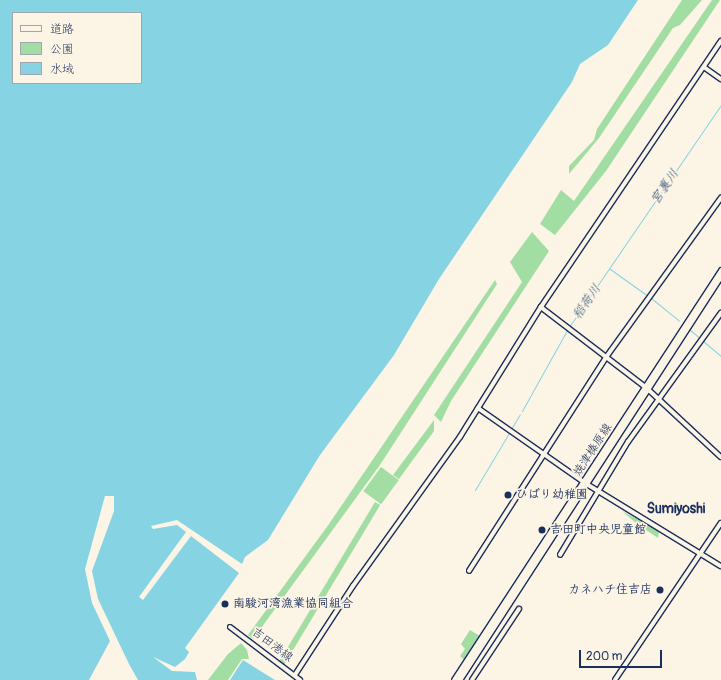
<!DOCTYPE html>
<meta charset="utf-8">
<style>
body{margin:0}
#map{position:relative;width:721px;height:680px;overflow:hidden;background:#fcf5e5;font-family:Pangolin,"Klee One",sans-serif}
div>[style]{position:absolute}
.green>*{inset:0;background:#a2dda3;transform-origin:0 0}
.water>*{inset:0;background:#85d3e3}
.stream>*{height:1px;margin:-0.5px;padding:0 0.5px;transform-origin:0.5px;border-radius:0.5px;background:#85d3e3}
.roads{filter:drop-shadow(1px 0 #1b2f5e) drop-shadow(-1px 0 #1b2f5e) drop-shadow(0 1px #1b2f5e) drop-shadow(0 -1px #1b2f5e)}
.tertiary>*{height:3.5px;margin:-1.75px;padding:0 1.75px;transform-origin:1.75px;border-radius:1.75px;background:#fcf5e5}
.secondary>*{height:4px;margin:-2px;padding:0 2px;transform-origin:2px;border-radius:2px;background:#fcf5e5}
.primary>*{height:4.5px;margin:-2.25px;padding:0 2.25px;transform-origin:2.25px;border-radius:2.25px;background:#fcf5e5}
.dots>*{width:11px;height:11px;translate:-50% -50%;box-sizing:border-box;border:2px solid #fcf5e5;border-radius:50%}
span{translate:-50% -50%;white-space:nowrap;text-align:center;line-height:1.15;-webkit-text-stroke:3.5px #fcf5e5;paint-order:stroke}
.street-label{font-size:12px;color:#1b2f5e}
.poi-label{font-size:12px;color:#1b2f5e;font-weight:700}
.left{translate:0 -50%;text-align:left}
.right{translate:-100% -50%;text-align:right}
.water-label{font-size:13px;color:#36587f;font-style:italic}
.quarter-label{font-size:14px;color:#1b2f5e;font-weight:700}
.legend{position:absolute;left:12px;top:12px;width:130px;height:72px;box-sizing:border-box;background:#fcf5e5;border:1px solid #a2a6af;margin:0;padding:5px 7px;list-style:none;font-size:12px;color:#1b2f5e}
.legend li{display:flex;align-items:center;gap:8px;height:20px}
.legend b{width:20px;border:1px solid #a2a6af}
.scale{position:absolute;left:579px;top:650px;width:83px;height:18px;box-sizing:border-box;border:2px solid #1b2f5e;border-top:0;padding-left:5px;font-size:12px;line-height:14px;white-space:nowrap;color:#1b2f5e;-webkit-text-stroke:3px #fcf5e5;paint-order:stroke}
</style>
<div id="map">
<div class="green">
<div style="clip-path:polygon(682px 0,702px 0,680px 25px,673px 28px,599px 138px,569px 174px,569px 166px,594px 140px,597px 129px)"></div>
<div style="clip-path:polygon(712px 0,720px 0,606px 171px,555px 235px,540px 224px,561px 190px,574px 201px)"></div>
<div style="clip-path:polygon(532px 232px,549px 251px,451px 401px,441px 422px,434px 415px,522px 282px,510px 262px)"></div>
<div style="clip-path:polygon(495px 280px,497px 284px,380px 465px,253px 639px,248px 635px,329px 524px)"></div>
<div style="clip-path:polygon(434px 420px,434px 431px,399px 479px,393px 475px)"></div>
<div style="left:381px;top:467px;width:22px;height:30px;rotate:36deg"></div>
<div style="left:375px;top:502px;width:6px;height:186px;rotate:31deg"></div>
<div style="clip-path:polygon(622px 511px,659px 531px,658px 538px,637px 524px)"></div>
<div style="clip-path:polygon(470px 630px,480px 636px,464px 660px,460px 656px,465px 649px,461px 644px)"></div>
<div style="clip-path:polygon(241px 643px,247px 650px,249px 659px,242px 659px,228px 680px,208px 680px,228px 654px)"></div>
</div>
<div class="water">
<div style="clip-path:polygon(evenodd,0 0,638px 0,608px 45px,580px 64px,572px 82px,439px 279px,394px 355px,320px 455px,268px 540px,245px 557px,242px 564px,177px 520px,151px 526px,153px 529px,177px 525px,186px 532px,139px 597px,143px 600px,191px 536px,239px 573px,185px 648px,189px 652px,185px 659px,175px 667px,153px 657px,172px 671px,195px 672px,197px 680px,138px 680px,129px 664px,98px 599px,92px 571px,114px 511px,114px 496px,105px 496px,85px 569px,92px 603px,110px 641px,89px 680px,0 680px,0 0,13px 13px,141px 13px,141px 83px,13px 83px,13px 13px)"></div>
<div style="clip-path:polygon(243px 660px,275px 680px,230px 680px)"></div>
</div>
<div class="stream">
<div style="left:610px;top:269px;width:47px;rotate:35.4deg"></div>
<div style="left:651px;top:298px;width:36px;rotate:39deg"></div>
<div style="left:569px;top:327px;width:269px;rotate:-55.6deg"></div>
<div style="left:689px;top:329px;width:16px;rotate:40deg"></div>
<div style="left:703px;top:341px;width:23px;rotate:40deg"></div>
<div style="left:522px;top:411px;width:93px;rotate:-60.9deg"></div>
<div style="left:511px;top:429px;width:17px;rotate:-59deg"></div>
<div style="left:475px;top:490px;width:66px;rotate:-59.2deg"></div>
</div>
<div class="roads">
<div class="tertiary">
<div style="left:704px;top:67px;width:21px;rotate:35deg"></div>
<div style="left:541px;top:307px;width:133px;rotate:37.4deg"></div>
<div style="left:647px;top:388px;width:101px;rotate:43deg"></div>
<div style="left:478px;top:408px;width:133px;rotate:34.9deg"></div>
<div style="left:587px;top:484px;width:157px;rotate:31.5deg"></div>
<div style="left:560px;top:555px;width:132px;rotate:-59deg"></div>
<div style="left:628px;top:442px;width:159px;rotate:-54.2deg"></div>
<div style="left:469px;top:571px;width:255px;rotate:-57.3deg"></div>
<div style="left:607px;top:356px;width:195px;rotate:-54.2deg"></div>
<div style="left:295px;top:675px;width:106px;rotate:-56.9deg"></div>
<div style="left:353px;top:586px;width:183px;rotate:-54.3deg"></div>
<div style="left:460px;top:437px;width:153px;rotate:-58.1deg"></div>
<div style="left:541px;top:307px;width:321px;rotate:-55.9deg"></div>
<div style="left:472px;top:680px;width:85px;rotate:-56.5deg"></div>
<div style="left:615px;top:680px;width:189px;rotate:-56deg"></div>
</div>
<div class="secondary">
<div style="left:230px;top:627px;width:88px;rotate:37.1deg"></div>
</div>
<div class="primary">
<div style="left:454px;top:680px;width:489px;rotate:-56.9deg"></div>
<div style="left:459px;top:680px;width:482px;rotate:-57.1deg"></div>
</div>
</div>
<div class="dots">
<div style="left:508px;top:495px;background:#1b2f5e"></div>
<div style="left:542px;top:530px;background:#1b2f5e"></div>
<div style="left:660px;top:590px;background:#1b2f5e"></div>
<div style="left:225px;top:604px;background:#1b2f5e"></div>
</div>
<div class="street-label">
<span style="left:593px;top:450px;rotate:-57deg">焼津榛原線</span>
<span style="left:272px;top:645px;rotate:37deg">吉田港線</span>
</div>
<div class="poi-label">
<span class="left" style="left:516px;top:495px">ひばり幼稚園</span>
<span class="left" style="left:550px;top:530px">吉田町中央児童館</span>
<span class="right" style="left:652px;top:590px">カネハチ住吉店</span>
<span class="left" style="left:233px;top:604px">南駿河湾漁業協同組合</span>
</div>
<div class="water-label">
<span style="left:665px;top:187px;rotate:-56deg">宮裏川</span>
<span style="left:587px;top:302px;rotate:-55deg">稻荷川</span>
</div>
<div class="quarter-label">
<span style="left:676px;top:509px">Sumiyoshi</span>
</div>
<ul class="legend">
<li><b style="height:5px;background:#fcf5e5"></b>道路</li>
<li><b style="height:11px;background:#a2dda3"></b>公園</li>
<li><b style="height:11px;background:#85d3e3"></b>水域</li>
</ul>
<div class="scale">200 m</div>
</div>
